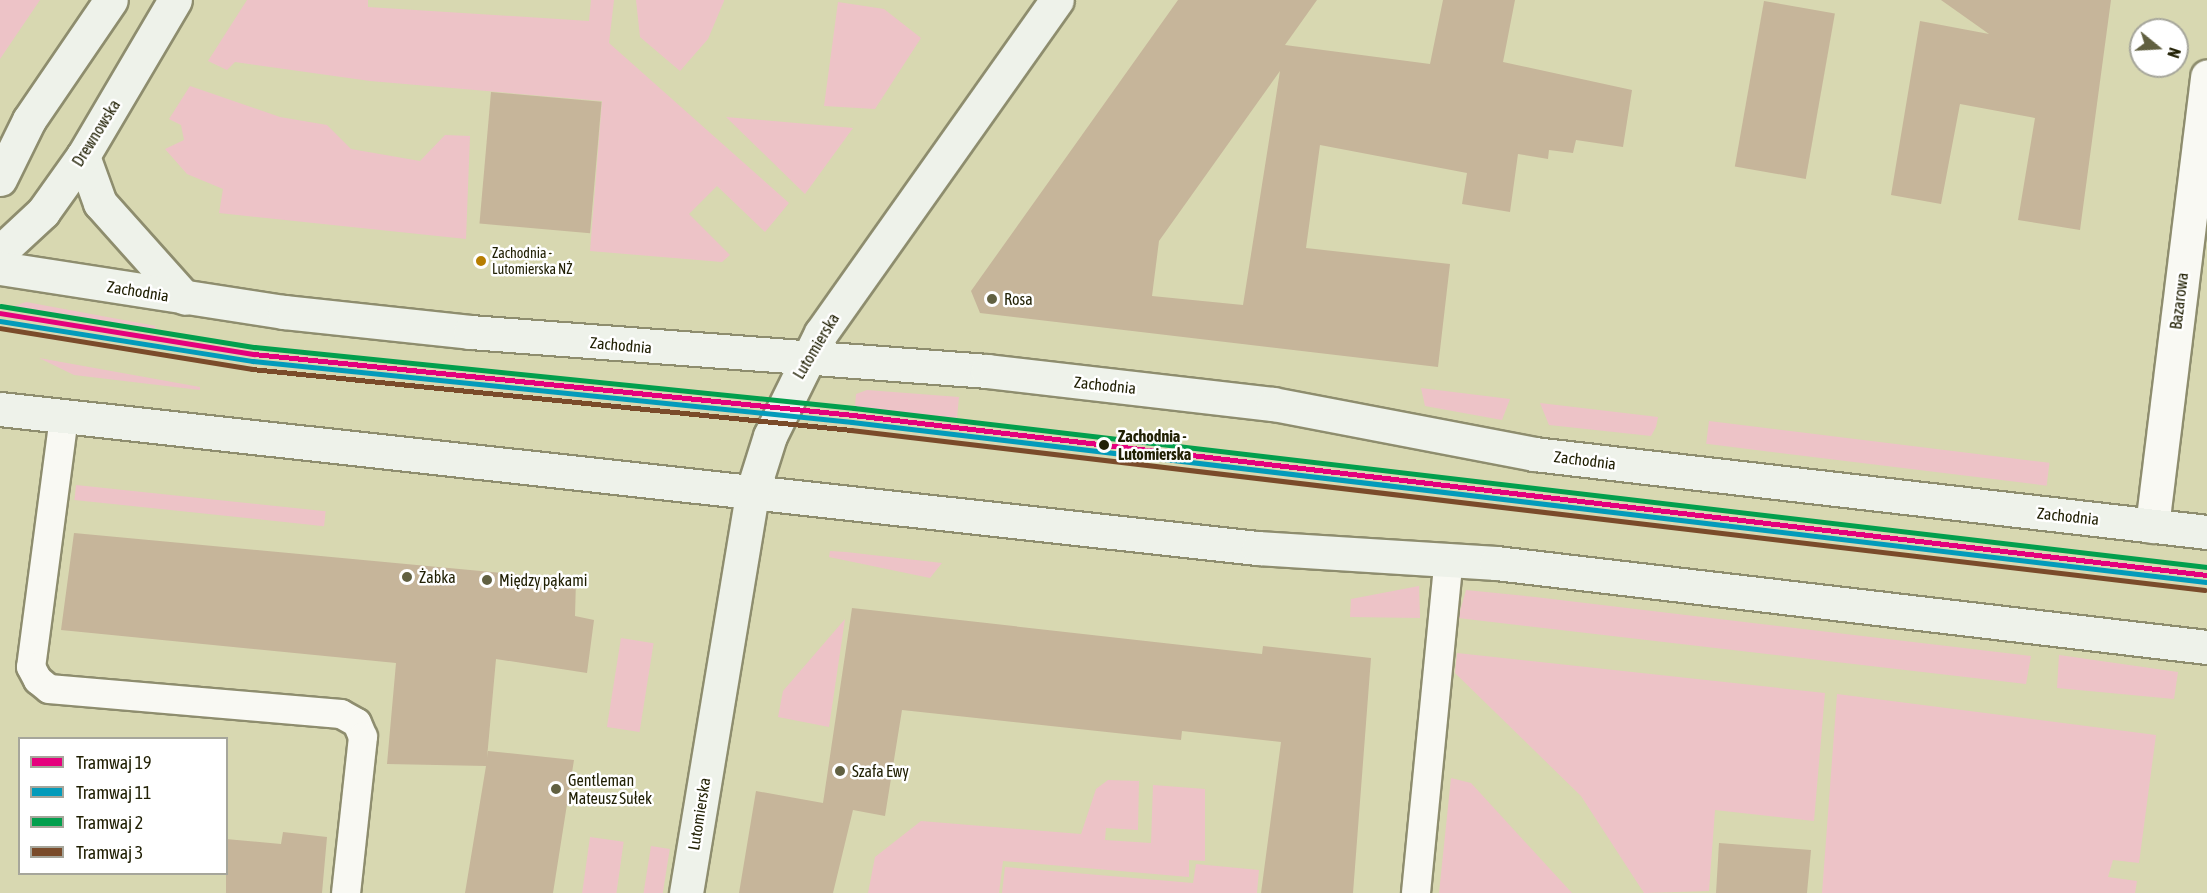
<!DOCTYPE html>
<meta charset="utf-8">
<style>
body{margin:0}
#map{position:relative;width:2207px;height:893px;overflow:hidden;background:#d8d8b1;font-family:"Asap Condensed",sans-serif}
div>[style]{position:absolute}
.green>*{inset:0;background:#edc3c7;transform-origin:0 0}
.building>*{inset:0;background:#c6b59a;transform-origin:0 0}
.roads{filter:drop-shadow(2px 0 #8e8d6e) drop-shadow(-2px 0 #8e8d6e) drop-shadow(0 2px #8e8d6e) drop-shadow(0 -2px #8e8d6e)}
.service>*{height:28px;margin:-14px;padding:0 14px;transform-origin:14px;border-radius:14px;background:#f9f9f3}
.minor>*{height:33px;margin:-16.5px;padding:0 16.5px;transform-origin:16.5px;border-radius:16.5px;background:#f9f9f3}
.secondary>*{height:33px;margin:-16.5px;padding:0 16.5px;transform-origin:16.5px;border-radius:16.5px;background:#eef2ea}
.tram-1>*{height:4.5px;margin:-2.25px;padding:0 2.25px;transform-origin:2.25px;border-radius:2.25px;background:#e5007d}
.tram-2>*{height:4.5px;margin:-2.25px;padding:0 2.25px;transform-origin:2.25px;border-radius:2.25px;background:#039bba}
.tram-3>*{height:4.5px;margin:-2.25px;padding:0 2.25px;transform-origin:2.25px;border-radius:2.25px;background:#029f4d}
.tram-4>*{height:4.5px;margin:-2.25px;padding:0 2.25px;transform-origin:2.25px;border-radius:2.25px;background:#7a4b2a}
.dots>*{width:16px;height:16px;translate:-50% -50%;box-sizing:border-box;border:3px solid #fff;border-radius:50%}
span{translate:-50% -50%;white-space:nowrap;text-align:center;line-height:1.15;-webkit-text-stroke:5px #fff;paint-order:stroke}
.bus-label{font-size:14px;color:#212004}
.left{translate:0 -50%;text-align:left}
.street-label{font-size:16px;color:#212004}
.poi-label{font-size:16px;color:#212004}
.stop-label{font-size:16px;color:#212004;font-weight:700}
.legend{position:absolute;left:18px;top:737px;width:210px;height:138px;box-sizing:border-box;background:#fff;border:2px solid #a6a69b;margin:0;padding:8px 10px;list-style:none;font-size:18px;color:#212004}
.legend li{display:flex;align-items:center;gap:12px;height:30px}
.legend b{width:30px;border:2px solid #a6a69b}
.north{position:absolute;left:2129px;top:18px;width:60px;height:60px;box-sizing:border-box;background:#fff;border:2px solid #a6a69b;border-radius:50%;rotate:108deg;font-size:16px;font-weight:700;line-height:24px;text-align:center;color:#212004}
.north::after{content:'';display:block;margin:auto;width:21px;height:27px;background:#616041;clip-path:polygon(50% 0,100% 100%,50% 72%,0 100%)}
</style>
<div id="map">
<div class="green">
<div style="clip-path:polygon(0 0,40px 0,0 59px)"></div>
<div style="clip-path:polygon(247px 0,368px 0,368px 7px,589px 21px,591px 0,614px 0,609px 43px,789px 203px,765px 232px,717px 186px,689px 214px,730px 255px,722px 262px,590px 251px,602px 101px,370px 81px,235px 62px,227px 70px,208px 61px)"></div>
<div style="clip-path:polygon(636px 0,724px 0,724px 1px,708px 39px,680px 71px,640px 37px)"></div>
<div style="clip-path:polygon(838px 2px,884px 9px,921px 38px,875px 109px,824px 106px)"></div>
<div style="clip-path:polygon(190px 86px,280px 117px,327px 125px,351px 149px,420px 161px,445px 135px,470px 136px,466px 239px,219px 213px,223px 189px,187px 174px,165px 149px,184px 140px,181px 125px,169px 119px)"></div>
<div style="clip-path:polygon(726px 117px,853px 128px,805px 194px)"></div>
<div style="clip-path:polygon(26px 302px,156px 326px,154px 330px,11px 307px)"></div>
<div style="clip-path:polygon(39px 358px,200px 387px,200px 390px,74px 375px)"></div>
<div style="clip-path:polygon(1421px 388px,1510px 399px,1502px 420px,1425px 406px)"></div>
<div style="clip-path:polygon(867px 390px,959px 397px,957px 418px,855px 407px,856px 394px)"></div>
<div style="clip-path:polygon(1540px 403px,1658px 417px,1656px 427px,1651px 436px,1549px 425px)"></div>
<div style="left:1709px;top:421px;width:343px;height:23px;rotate:7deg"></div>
<div style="left:76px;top:485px;width:251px;height:15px;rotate:6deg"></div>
<div style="clip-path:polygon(830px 551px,846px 552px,942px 563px,930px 578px,829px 557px)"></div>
<div style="clip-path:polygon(1419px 586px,1420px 618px,1350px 617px,1351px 599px)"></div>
<div style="clip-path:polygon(1466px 590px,1535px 597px,2031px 656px,2026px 684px,1458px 618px)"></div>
<div style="clip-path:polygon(845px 619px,829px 727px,778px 717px,783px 691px)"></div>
<div style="left:621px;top:638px;width:33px;height:90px;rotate:9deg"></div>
<div style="clip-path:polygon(1457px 653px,1825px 693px,1814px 821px,1715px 810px,1709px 891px,1644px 893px,1581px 796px,1455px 673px)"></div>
<div style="clip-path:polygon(2059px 655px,2178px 672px,2174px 699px,2057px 688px)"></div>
<div style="clip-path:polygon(1837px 694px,2156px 735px,2139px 863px,2113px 860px,2108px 877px,2137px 881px,2135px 893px,1822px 893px)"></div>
<div style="clip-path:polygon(1451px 778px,1471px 783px,1572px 893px,1439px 893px)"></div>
<div style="clip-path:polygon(1108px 780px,1139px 781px,1138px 830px,1106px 828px,1105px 840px,1151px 843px,1153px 785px,1205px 789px,1205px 861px,1189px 860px,1189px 877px,1003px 861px,999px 893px,868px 893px,875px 857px,921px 821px,1081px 834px,1096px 789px)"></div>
<div style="left:590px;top:837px;width:34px;height:57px;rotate:8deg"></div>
<div style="left:651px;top:846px;width:19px;height:48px;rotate:9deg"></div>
<div style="clip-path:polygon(1196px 864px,1259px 870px,1257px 893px,1002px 893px,1005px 867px,1193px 883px)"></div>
</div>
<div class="building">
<div style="clip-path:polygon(evenodd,1178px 0,1317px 0,1285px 45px,1430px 64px,1443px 0,1515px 0,1503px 62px,1632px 90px,1623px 147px,1576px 140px,1573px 153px,1549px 150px,1548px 159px,1518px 154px,1510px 212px,1462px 204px,1467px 173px,1320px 145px,1306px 248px,1450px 264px,1438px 367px,980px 313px,971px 291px,1178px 0,1280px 71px,1243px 305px,1152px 296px,1159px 241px,1280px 71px)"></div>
<div style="clip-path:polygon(1941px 0,2111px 0,2080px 230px,2018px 220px,2035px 118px,1960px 104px,1941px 204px,1891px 195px,1920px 21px,1989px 34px)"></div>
<div style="left:1764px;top:1px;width:72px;height:168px;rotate:10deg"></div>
<div style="left:491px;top:92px;width:111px;height:132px;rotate:5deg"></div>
<div style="clip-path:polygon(74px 533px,576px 580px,575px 616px,594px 620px,587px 673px,496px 659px,487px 758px,488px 751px,574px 760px,553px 893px,465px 893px,486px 766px,387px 764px,396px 663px,61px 630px)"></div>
<div style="clip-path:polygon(852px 608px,1262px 654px,1263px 646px,1371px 658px,1353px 893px,1261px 893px,1281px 742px,1182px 731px,1181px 740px,902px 710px,885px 816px,853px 810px,833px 893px,739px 893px,756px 791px,823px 803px)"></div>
<div style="clip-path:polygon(283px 832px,327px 837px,322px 893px,226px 893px,226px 839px,281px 844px)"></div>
<div style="clip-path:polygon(1719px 843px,1811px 850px,1807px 893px,1716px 893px)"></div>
</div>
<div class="roads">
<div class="service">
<div style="left:64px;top:417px;width:252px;rotate:97.5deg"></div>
<div style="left:31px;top:667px;width:15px;rotate:62deg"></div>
<div style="left:38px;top:680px;width:14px;rotate:39deg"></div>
<div style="left:49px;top:689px;width:293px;rotate:4.9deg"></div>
<div style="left:341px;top:714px;width:18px;rotate:29deg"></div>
<div style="left:357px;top:723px;width:15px;rotate:67deg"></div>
<div style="left:363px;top:737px;width:157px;rotate:96.2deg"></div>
<div style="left:1416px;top:893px;width:336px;rotate:-84.4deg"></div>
</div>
<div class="minor">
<div style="left:2152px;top:526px;width:453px;rotate:-83deg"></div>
</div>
<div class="secondary">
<div style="left:83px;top:156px;width:50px;rotate:70.1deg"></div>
<div style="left:100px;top:203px;width:127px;rotate:48.2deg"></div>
<div style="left:0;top:179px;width:66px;rotate:-63.8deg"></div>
<div style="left:29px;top:120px;width:145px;rotate:-55.7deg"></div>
<div style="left:0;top:252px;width:59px;rotate:-42.9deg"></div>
<div style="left:43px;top:212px;width:69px;rotate:-54.5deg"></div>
<div style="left:83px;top:156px;width:181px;rotate:-59.5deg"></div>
<div style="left:0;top:268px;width:287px;rotate:8.8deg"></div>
<div style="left:284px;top:312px;width:187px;rotate:6.1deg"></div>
<div style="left:470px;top:332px;width:518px;rotate:4.31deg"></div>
<div style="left:987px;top:371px;width:288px;rotate:6.6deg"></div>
<div style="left:1273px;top:404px;width:266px;rotate:10.8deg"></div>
<div style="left:1534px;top:454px;width:678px;rotate:6.61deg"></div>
<div style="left:0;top:409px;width:1266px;rotate:6.31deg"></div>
<div style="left:1258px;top:548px;width:238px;rotate:3.6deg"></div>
<div style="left:1496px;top:563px;width:716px;rotate:6.74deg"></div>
<div style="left:686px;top:893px;width:405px;rotate:-80.6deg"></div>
<div style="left:752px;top:493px;width:60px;rotate:-72.5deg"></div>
<div style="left:770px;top:436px;width:115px;rotate:-63.7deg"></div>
<div style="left:821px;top:333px;width:408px;rotate:-54.7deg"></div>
</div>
</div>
<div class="tram-1">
<div style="left:0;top:313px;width:257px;rotate:9.2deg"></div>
<div style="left:254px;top:354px;width:602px;rotate:5.81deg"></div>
<div style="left:853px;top:415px;width:1363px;rotate:6.74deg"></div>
</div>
<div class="tram-2">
<div style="left:0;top:321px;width:256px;rotate:9deg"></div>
<div style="left:253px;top:361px;width:602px;rotate:5.81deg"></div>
<div style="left:852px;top:422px;width:1363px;rotate:6.74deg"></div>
</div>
<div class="tram-3">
<div style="left:1px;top:306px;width:257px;rotate:9.2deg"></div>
<div style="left:255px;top:347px;width:602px;rotate:5.81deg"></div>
<div style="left:854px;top:408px;width:1362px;rotate:6.7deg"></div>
</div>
<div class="tram-4">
<div style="left:0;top:328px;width:255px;rotate:9.2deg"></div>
<div style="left:252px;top:369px;width:602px;rotate:5.81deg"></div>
<div style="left:851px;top:430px;width:1363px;rotate:6.74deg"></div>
</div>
<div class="dots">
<div style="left:481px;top:261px;background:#b77e01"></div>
<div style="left:992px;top:299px;background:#616041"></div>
<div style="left:1104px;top:445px;background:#212004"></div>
<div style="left:407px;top:577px;background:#616041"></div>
<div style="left:487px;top:580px;background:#616041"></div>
<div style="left:840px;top:771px;background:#616041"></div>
<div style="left:556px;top:789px;background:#616041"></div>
</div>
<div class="bus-label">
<span class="left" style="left:492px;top:261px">Zachodnia -<br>Lutomierska NŻ</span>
</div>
<div class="street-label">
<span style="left:96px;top:133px;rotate:-58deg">Drewnowska</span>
<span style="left:138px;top:291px;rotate:9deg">Zachodnia</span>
<span style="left:2179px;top:301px;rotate:-83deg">Bazarowa</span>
<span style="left:621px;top:345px;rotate:5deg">Zachodnia</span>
<span style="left:816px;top:346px;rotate:-59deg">Lutomierska</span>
<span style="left:1105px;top:385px;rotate:6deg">Zachodnia</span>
<span style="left:1585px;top:460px;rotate:7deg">Zachodnia</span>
<span style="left:2068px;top:516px;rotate:6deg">Zachodnia</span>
<span style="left:699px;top:814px;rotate:-81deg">Lutomierska</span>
</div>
<div class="poi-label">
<span class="left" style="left:1004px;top:299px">Rosa</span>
<span class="left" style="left:419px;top:577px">Żabka</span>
<span class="left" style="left:499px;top:580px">Między pąkami</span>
<span class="left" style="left:852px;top:771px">Szafa Ewy</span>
<span class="left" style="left:568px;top:789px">Gentleman<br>Mateusz Sułek</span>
</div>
<div class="stop-label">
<span class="left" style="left:1118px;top:445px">Zachodnia -<br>Lutomierska</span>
</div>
<ul class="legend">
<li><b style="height:8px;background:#e5007d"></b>Tramwaj 19</li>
<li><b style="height:8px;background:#039bba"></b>Tramwaj 11</li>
<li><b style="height:8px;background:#029f4d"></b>Tramwaj 2</li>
<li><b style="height:8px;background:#7a4b2a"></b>Tramwaj 3</li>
</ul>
<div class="north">N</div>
</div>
